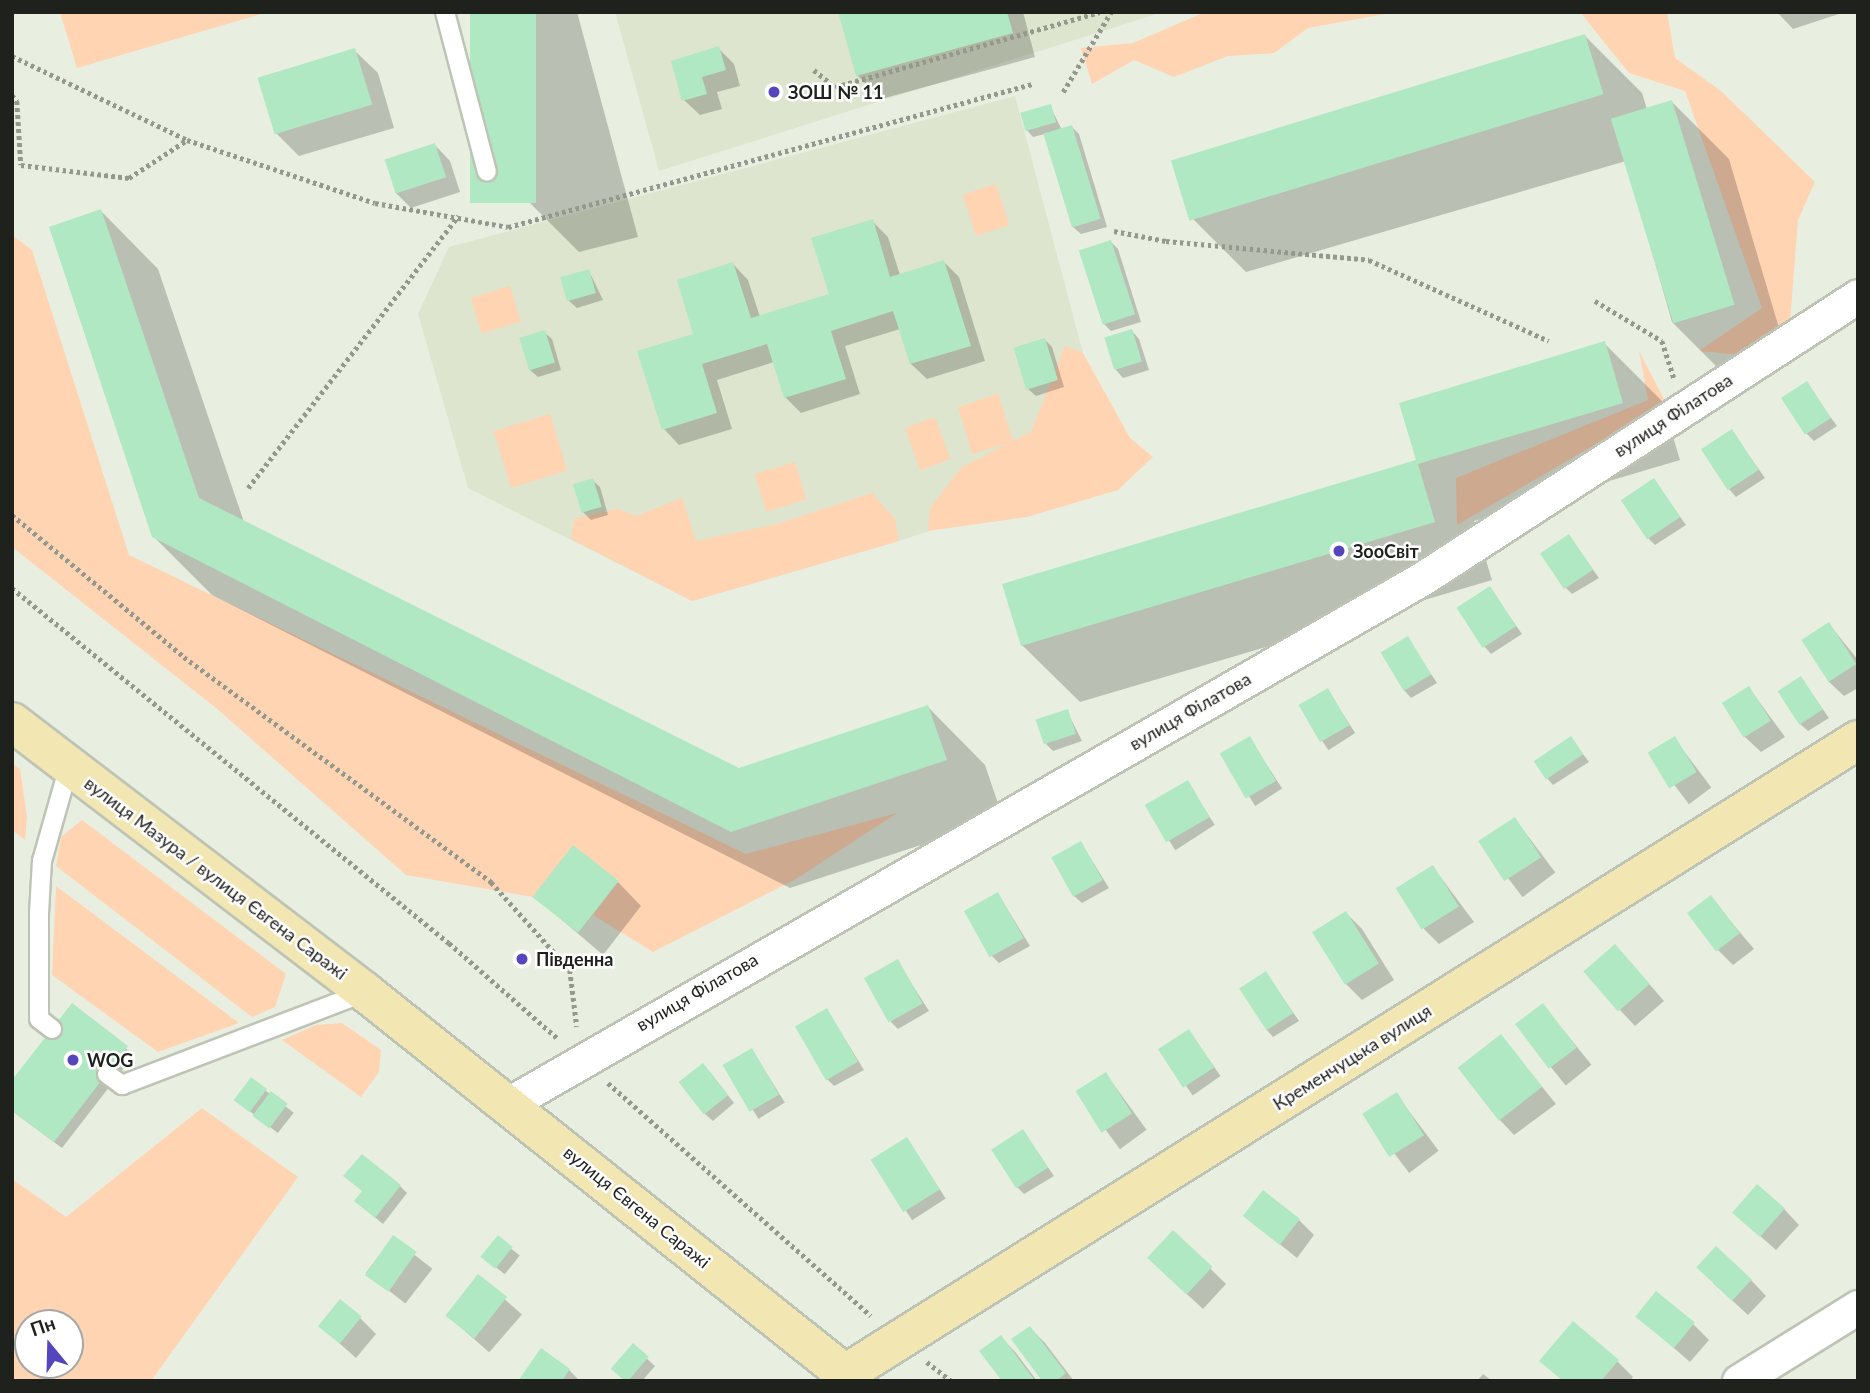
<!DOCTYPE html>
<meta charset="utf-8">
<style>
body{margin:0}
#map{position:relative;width:1870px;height:1393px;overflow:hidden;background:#e9efe0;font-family:Lato,sans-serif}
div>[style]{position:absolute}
.built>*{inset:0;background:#dde5ce}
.green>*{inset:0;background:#ffd4b3;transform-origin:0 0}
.shadow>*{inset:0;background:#0003;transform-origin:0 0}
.building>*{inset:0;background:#b0e8c3;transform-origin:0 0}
.path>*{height:4.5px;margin-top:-2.25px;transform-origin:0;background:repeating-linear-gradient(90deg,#94988d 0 3.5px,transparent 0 7px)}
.roads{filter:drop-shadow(2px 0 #bec4b5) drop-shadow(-2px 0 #bec4b5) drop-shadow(0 2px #bec4b5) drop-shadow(0 -2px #bec4b5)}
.lane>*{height:18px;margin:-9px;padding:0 9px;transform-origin:9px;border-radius:9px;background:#fff}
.street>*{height:33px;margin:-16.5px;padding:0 16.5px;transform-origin:16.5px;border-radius:16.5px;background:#fff}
.secondary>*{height:38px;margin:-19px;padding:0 19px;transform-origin:19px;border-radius:19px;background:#f2e6b2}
.dots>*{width:19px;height:19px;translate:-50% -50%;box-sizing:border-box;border:4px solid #fff;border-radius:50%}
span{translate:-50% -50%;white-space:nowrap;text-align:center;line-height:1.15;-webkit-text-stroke:5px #fff;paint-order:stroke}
.poi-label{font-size:18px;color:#1f211c;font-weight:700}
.left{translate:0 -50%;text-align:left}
.street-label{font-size:18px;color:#1f211c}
.frame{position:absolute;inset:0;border:14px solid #1f211c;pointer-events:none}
.north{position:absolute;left:14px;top:1309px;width:70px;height:70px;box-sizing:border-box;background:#fff;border:2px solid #a5a6a4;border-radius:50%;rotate:341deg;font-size:19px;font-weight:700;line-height:28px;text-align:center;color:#1f211c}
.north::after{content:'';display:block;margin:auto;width:24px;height:32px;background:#5546be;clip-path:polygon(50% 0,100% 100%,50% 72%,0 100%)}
</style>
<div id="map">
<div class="built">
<div style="clip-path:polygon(615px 12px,1163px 12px,659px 171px)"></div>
<div style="clip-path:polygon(1015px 96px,1114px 470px,899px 541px,692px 601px,468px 488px,418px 314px,449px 247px)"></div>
</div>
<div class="green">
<div style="clip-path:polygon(60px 12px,268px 12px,77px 68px)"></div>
<div style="clip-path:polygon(1205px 12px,1453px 12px,1396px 12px,1308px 28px,1274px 53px,1228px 56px,1174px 77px,1134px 60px,1092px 84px,1081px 48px,1133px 43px)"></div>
<div style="clip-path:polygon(1580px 12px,1667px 12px,1675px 58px,1721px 91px,1815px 182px,1798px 220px,1790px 323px,1742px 355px,1699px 351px,1762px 308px,1685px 91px,1629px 73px)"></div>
<div style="left:996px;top:184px;width:43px;height:35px;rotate:72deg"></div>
<div style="clip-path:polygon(12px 235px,32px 250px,129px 555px,746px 854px,897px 813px,796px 879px,653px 952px,593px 915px,619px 881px,573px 846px,533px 897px,406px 875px,216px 708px,12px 547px)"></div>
<div style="left:510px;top:286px;width:37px;height:41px;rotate:73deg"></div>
<div style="clip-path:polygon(1065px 346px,1083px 353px,1130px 438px,1153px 457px,1118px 490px,1027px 517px,928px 531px,930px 508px,961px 468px,1008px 443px,972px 454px,958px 407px,998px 394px,1013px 441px,1031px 432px)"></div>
<div style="clip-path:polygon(1639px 351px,1666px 403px,1457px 525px,1456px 478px,1648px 400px)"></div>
<div style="left:550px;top:414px;width:59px;height:59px;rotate:73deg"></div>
<div style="left:935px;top:417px;width:45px;height:32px;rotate:70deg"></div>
<div style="left:795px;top:462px;width:39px;height:42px;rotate:73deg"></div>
<div style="clip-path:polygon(872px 493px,895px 519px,899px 541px,692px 601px,571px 539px,574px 519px,618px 509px,636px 516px,682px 498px,696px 541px,777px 524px)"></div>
<div style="clip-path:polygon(12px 763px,20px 769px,27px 817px,25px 840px,12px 830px)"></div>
<div style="clip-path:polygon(82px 820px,286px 974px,275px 1007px,252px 1017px,56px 866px,61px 837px)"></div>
<div style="clip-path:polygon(56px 886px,239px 1023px,158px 1052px,52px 975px)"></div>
<div style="clip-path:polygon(342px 1023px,381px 1050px,379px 1072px,361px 1097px,282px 1040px,316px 1025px)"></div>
<div style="clip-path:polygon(evenodd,202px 1108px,298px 1177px,151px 1381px,12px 1381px,12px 1179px,66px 1217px,202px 1108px,28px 1323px,70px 1323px,70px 1365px,28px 1365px,28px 1323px)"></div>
</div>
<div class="shadow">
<div style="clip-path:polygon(472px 12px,577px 12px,638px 237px,579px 252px,522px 195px)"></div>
<div style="clip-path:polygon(840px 12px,1023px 12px,1035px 57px,881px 99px,857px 75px)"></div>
<div style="clip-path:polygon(1777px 12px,1845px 12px,1793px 29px)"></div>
<div style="clip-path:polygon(1585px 36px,1642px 93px,1647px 109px,1672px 102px,1729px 159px,1789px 362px,1730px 380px,1672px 322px,1626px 161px,1246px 272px,1189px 215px)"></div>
<div style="clip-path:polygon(718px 48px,734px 64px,740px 86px,717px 92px,722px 109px,700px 115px,684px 100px)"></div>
<div style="clip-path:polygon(354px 50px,378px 73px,394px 128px,299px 156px,276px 133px)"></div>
<div style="clip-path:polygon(1050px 106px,1062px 130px,1072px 127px,1079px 134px,1107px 227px,1081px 234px,1073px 227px,1045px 134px,1033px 137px,1026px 129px)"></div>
<div style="clip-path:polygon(435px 145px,450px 161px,460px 192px,411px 208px,395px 192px)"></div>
<div style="clip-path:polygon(101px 211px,158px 269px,244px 522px,739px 770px,928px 707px,985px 765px,1003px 818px,790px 888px,212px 595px,154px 537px)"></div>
<div style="clip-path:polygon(872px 221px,888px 237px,900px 275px,944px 262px,959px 277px,985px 361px,927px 379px,911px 364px,900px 329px,845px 346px,860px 394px,801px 413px,785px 397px,774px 362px,717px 380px,732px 429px,679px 445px,664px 429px,696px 335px,733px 264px,748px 280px,760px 317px,831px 296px)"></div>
<div style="clip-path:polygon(1111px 242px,1118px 249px,1141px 322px,1111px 331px,1104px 324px,1081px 251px)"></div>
<div style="clip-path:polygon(589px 271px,603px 300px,577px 308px,569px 301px)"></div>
<div style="clip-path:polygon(1132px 331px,1139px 339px,1149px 370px,1123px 378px,1116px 370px)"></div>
<div style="clip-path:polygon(544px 332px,552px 339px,561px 370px,538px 377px,530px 370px)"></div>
<div style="clip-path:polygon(1045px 340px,1052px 347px,1064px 387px,1036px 396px,1028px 389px)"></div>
<div style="clip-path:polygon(1604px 343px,1662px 401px,1680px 460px,1474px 521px,1492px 580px,1080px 702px,1022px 645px,1418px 462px)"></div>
<div style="clip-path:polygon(1806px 383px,1837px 426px,1814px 441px,1806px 433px)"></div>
<div style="clip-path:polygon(1732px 432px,1765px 478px,1736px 497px,1729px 489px)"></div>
<div style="clip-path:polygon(592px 480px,600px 487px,608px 515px,591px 520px,583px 512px)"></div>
<div style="clip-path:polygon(1654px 480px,1686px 525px,1655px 545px,1647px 537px)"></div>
<div style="clip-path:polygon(1569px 536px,1599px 578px,1572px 594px,1565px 587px)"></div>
<div style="clip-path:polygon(1489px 588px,1522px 634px,1491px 654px,1484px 646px)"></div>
<div style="clip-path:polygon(1829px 624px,1858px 660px,1858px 688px,1844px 696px,1828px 681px)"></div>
<div style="clip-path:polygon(1407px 638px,1437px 683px,1411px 698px,1404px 690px)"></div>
<div style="clip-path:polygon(1801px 678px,1829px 718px,1808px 731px,1800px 724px)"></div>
<div style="clip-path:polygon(1749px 688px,1785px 737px,1761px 752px,1745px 737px)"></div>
<div style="left:1328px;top:691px;width:50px;height:32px;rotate:57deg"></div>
<div style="clip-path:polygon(1067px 711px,1082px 741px,1053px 751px,1046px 744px)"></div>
<div style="clip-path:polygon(1571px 738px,1589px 762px,1553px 785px,1546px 777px)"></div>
<div style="left:1674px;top:738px;width:62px;height:28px;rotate:53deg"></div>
<div style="left:1250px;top:739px;width:59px;height:32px;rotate:57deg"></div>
<div style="left:1187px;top:782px;width:51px;height:47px;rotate:57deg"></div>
<div style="left:1515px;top:819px;width:67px;height:41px;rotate:53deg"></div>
<div style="clip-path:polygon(1081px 843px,1109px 888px,1082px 903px,1074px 896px)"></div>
<div style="clip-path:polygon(1433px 867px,1474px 922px,1439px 944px,1424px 929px)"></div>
<div style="clip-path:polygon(618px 882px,641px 906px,603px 955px,535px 897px)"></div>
<div style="clip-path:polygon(998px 894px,1030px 946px,999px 963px,992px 956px)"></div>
<div style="clip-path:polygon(1711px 898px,1754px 949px,1733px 965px,1718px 950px)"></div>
<div style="clip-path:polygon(1346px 913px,1362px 929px,1394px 980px,1362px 1000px,1346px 984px,1314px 933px)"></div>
<div style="clip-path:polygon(897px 961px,929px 1011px,898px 1029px,891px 1022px)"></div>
<div style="clip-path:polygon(1630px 962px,1664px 1001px,1635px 1026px,1620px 1010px)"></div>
<div style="clip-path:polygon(1266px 973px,1299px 1021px,1273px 1037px,1266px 1029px)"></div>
<div style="clip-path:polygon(72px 1005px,134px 1055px,62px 1148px,12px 1111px)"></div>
<div style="left:1543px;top:1005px;width:77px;height:33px;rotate:51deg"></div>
<div style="clip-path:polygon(827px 1010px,864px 1070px,834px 1086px,827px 1079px)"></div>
<div style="left:1189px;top:1031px;width:55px;height:34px;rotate:55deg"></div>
<div style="clip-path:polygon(1501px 1036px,1556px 1104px,1514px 1135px,1499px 1119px)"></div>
<div style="left:752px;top:1050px;width:62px;height:31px;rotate:58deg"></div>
<div style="clip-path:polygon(710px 1072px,734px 1103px,713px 1121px,705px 1114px)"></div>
<div style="left:1106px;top:1074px;width:69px;height:33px;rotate:54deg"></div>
<div style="left:252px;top:1080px;width:53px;height:26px;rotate:38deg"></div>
<div style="left:1396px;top:1094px;width:71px;height:37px;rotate:53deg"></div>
<div style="clip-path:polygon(1023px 1131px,1054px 1176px,1024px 1194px,1017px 1187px)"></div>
<div style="left:907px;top:1139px;width:71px;height:40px;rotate:57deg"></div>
<div style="clip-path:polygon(400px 1186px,407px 1193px,383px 1224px,364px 1208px)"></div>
<div style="clip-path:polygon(1784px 1209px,1799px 1225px,1776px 1250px,1750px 1227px)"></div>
<div style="clip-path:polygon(1245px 1216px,1299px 1220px,1314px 1235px,1297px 1258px)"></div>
<div style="clip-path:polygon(1173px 1232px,1226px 1284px,1203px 1309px,1164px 1273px)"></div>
<div style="left:393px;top:1238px;width:50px;height:44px;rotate:38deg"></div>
<div style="left:498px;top:1238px;width:28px;height:24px;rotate:39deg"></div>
<div style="left:479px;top:1277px;width:57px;height:50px;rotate:41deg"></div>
<div style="clip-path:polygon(1751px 1280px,1766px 1296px,1748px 1315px,1713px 1283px)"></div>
<div style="clip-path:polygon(1637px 1316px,1693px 1324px,1709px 1340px,1690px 1362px)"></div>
<div style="clip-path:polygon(360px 1318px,376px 1334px,356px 1358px,320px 1326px)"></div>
<div style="clip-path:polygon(1030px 1328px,1045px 1343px,1074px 1381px,1045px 1381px)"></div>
<div style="clip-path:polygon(1001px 1337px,1016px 1353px,1037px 1381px,1004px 1381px)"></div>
<div style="clip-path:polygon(633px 1346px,655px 1366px,642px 1381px,627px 1381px,621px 1376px)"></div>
<div style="clip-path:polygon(541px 1350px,569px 1370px,580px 1381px,520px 1381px)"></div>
<div style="clip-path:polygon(1542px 1361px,1617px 1361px,1633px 1377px,1630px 1381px,1563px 1381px)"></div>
<div style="clip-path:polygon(1483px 1374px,1492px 1381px,1477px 1381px)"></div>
</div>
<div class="building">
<div style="left:470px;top:12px;width:66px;height:191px"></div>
<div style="clip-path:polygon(838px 12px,1007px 12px,1013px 33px,856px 76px)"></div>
<div style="left:1585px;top:34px;width:63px;height:433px;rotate:73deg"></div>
<div style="clip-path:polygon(719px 46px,726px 70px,702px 77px,707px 94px,682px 101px,671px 61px)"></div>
<div style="left:355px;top:48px;width:59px;height:102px;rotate:73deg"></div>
<div style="left:1672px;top:100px;width:214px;height:64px;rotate:73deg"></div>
<div style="left:1051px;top:104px;width:19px;height:32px;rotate:74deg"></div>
<div style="left:1072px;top:125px;width:98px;height:30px;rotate:73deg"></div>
<div style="left:435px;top:143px;width:36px;height:53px;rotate:72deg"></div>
<div style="clip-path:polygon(101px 209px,199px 498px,739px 768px,928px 705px,947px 760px,731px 832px,152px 537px,49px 227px)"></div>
<div style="clip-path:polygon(873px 219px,890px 277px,944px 260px,971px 346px,910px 364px,893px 311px,831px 331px,846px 379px,784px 398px,767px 344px,702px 364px,717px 413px,662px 430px,637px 351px,693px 334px,677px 280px,733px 262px,751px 318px,829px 294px,811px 238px)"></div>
<div style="left:1111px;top:240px;width:78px;height:34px;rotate:72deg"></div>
<div style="left:589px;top:269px;width:25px;height:30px;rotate:74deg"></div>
<div style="left:1132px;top:329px;width:34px;height:29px;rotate:73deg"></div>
<div style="left:545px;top:330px;width:34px;height:27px;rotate:73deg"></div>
<div style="left:1045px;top:338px;width:44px;height:33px;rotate:73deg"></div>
<div style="clip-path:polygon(1605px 341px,1623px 403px,1418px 464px,1435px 522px,1021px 646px,1002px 584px,1416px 460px,1399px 403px)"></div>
<div style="left:1807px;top:381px;width:44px;height:31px;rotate:57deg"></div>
<div style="left:1732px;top:429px;width:49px;height:37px;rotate:57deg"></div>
<div style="left:593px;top:478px;width:30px;height:21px;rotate:73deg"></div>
<div style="left:1654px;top:478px;width:47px;height:40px;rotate:56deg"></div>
<div style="left:1569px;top:534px;width:43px;height:35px;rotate:56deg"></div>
<div style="left:1490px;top:586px;width:48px;height:40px;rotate:57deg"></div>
<div style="left:1829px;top:622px;width:50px;height:33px;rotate:57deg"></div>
<div style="left:1408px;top:636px;width:45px;height:32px;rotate:59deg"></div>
<div style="left:1801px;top:676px;width:40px;height:28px;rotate:57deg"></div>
<div style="left:1749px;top:686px;width:41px;height:32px;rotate:58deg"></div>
<div style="left:1328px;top:688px;width:43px;height:34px;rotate:60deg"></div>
<div style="left:1068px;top:709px;width:26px;height:34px;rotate:72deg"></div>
<div style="left:1250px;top:736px;width:52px;height:35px;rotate:60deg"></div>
<div style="left:1571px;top:736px;width:22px;height:45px;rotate:56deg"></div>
<div style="left:1675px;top:736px;width:42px;height:32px;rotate:59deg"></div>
<div style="left:1188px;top:780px;width:43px;height:50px;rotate:60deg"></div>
<div style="left:1515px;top:817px;width:48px;height:44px;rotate:57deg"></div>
<div style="left:1081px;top:841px;width:45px;height:34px;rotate:61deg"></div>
<div style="left:573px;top:845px;width:58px;height:66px;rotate:38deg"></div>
<div style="left:1433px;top:865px;width:49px;height:44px;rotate:58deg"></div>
<div style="left:998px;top:892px;width:53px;height:39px;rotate:61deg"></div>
<div style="left:1711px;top:895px;width:48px;height:30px;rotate:53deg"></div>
<div style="left:1346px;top:911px;width:62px;height:40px;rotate:58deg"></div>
<div style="left:1615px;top:944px;width:53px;height:42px;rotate:49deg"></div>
<div style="left:898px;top:959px;width:51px;height:39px;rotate:61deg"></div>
<div style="left:1266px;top:971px;width:50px;height:32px;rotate:57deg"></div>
<div style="clip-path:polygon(72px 1003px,128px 1046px,54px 1142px,12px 1111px,12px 1080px)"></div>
<div style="left:1543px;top:1003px;width:56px;height:35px;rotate:53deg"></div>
<div style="left:827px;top:1008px;width:62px;height:37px;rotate:60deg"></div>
<div style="left:1189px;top:1029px;width:46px;height:37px;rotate:57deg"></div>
<div style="left:1501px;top:1034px;width:67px;height:55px;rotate:52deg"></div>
<div style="left:752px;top:1048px;width:54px;height:34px;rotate:60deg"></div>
<div style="left:703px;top:1063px;width:41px;height:31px;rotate:52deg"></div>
<div style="left:1106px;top:1072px;width:49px;height:36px;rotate:58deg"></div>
<div style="left:251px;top:1077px;width:20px;height:29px;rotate:37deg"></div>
<div style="left:271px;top:1091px;width:21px;height:31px;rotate:37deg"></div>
<div style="left:1397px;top:1092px;width:51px;height:41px;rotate:58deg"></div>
<div style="left:1023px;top:1129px;width:46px;height:38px;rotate:57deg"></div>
<div style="left:907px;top:1137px;width:62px;height:43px;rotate:58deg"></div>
<div style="clip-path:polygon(362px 1154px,401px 1185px,375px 1218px,354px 1201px,362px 1191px,343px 1176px)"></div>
<div style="left:1757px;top:1184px;width:37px;height:38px;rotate:41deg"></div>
<div style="left:1263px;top:1190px;width:47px;height:33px;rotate:38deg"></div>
<div style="left:1173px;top:1230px;width:54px;height:38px;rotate:43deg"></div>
<div style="left:393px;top:1235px;width:29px;height:49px;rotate:35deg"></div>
<div style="left:498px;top:1235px;width:19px;height:28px;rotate:39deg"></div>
<div style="left:1716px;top:1246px;width:49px;height:29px;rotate:43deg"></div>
<div style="left:478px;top:1274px;width:37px;height:53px;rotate:38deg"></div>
<div style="left:1656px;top:1291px;width:50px;height:33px;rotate:39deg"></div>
<div style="left:340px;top:1299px;width:28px;height:35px;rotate:39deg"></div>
<div style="clip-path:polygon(1573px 1321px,1619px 1360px,1601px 1381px,1563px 1381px,1539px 1361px)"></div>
<div style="clip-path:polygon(1030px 1326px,1066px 1373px,1056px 1381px,1042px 1381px,1011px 1339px)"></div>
<div style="clip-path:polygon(1001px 1335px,1035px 1381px,1002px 1381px,979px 1351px)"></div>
<div style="left:633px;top:1343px;width:21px;height:34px;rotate:41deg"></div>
<div style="clip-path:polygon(541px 1348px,570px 1369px,562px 1381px,518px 1381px)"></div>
</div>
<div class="path">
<div style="left:12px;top:56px;width:194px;rotate:25.6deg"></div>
<div style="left:814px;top:70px;width:27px;rotate:39deg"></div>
<div style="left:835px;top:87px;width:275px;rotate:-15.8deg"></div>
<div style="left:1063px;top:92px;width:93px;rotate:-59deg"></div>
<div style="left:12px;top:95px;width:8px;rotate:50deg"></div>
<div style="left:17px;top:101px;width:64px;rotate:86.4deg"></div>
<div style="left:21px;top:165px;width:109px;rotate:6.9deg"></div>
<div style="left:129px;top:178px;width:69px;rotate:-33.2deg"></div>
<div style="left:187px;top:140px;width:198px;rotate:18.5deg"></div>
<div style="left:375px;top:203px;width:135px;rotate:10.2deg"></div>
<div style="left:508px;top:227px;width:543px;rotate:-15.26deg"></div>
<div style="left:1114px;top:231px;width:53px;rotate:10.9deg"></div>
<div style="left:1166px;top:241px;width:204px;rotate:5.3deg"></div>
<div style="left:1369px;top:260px;width:197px;rotate:24.2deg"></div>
<div style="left:1595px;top:301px;width:78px;rotate:30.8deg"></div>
<div style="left:1662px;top:341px;width:39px;rotate:72deg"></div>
<div style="left:248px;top:488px;width:344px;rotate:-52.3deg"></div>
<div style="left:12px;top:515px;width:223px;rotate:39.5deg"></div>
<div style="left:184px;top:657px;width:381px;rotate:36.2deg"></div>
<div style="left:491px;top:882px;width:118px;rotate:48.1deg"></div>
<div style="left:570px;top:970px;width:57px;rotate:83deg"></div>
<div style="left:12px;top:588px;width:563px;rotate:39.09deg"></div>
<div style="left:449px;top:943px;width:144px;rotate:41.3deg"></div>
<div style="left:608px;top:1083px;width:351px;rotate:41.5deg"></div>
<div style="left:927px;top:1362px;width:31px;rotate:38deg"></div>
</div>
<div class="roads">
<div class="lane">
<div style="left:445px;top:12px;width:165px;rotate:75.3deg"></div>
<div style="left:52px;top:1029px;width:16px;rotate:-142deg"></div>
<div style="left:39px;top:1019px;width:106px;rotate:-90deg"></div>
<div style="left:39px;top:913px;width:52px;rotate:-86.7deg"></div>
<div style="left:42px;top:861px;width:99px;rotate:-74.1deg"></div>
<div style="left:107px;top:1074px;width:19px;rotate:36deg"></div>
<div style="left:122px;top:1085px;width:260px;rotate:-20.9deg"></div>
</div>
<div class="street">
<div style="left:508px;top:1104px;width:1055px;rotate:-29.89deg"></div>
<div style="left:1423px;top:578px;width:518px;rotate:-32.95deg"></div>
<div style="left:1739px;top:1381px;width:140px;rotate:-31.9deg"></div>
</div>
<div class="secondary">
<div style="left:12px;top:722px;width:444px;rotate:37.4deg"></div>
<div style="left:365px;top:992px;width:625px;rotate:38.5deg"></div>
<div style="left:845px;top:1374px;width:1195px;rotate:-32.04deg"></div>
</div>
</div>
<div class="dots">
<div style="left:774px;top:92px;background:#5546be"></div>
<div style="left:1339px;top:551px;background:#5546be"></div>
<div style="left:522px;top:959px;background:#5546be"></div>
<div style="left:73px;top:1060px;background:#5546be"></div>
</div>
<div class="poi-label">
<span class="left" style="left:788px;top:92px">ЗОШ № 11</span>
<span class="left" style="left:1353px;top:551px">ЗооСвiт</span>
<span class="left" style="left:536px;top:959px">Південна</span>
<span class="left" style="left:87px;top:1060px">WOG</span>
</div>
<div class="street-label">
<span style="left:1673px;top:415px;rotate:-33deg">вулиця Філатова</span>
<span style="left:1190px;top:711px;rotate:-30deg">вулиця Філатова</span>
<span style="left:216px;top:878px;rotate:37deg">вулиця Мазура / вулиця Євгена Саражі</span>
<span style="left:697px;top:992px;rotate:-30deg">вулиця Філатова</span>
<span style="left:1352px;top:1057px;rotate:-32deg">Кременчуцька вулиця</span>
<span style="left:637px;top:1207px;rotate:39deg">вулиця Євгена Саражі</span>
</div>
<div class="frame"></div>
<div class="north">Пн</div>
</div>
